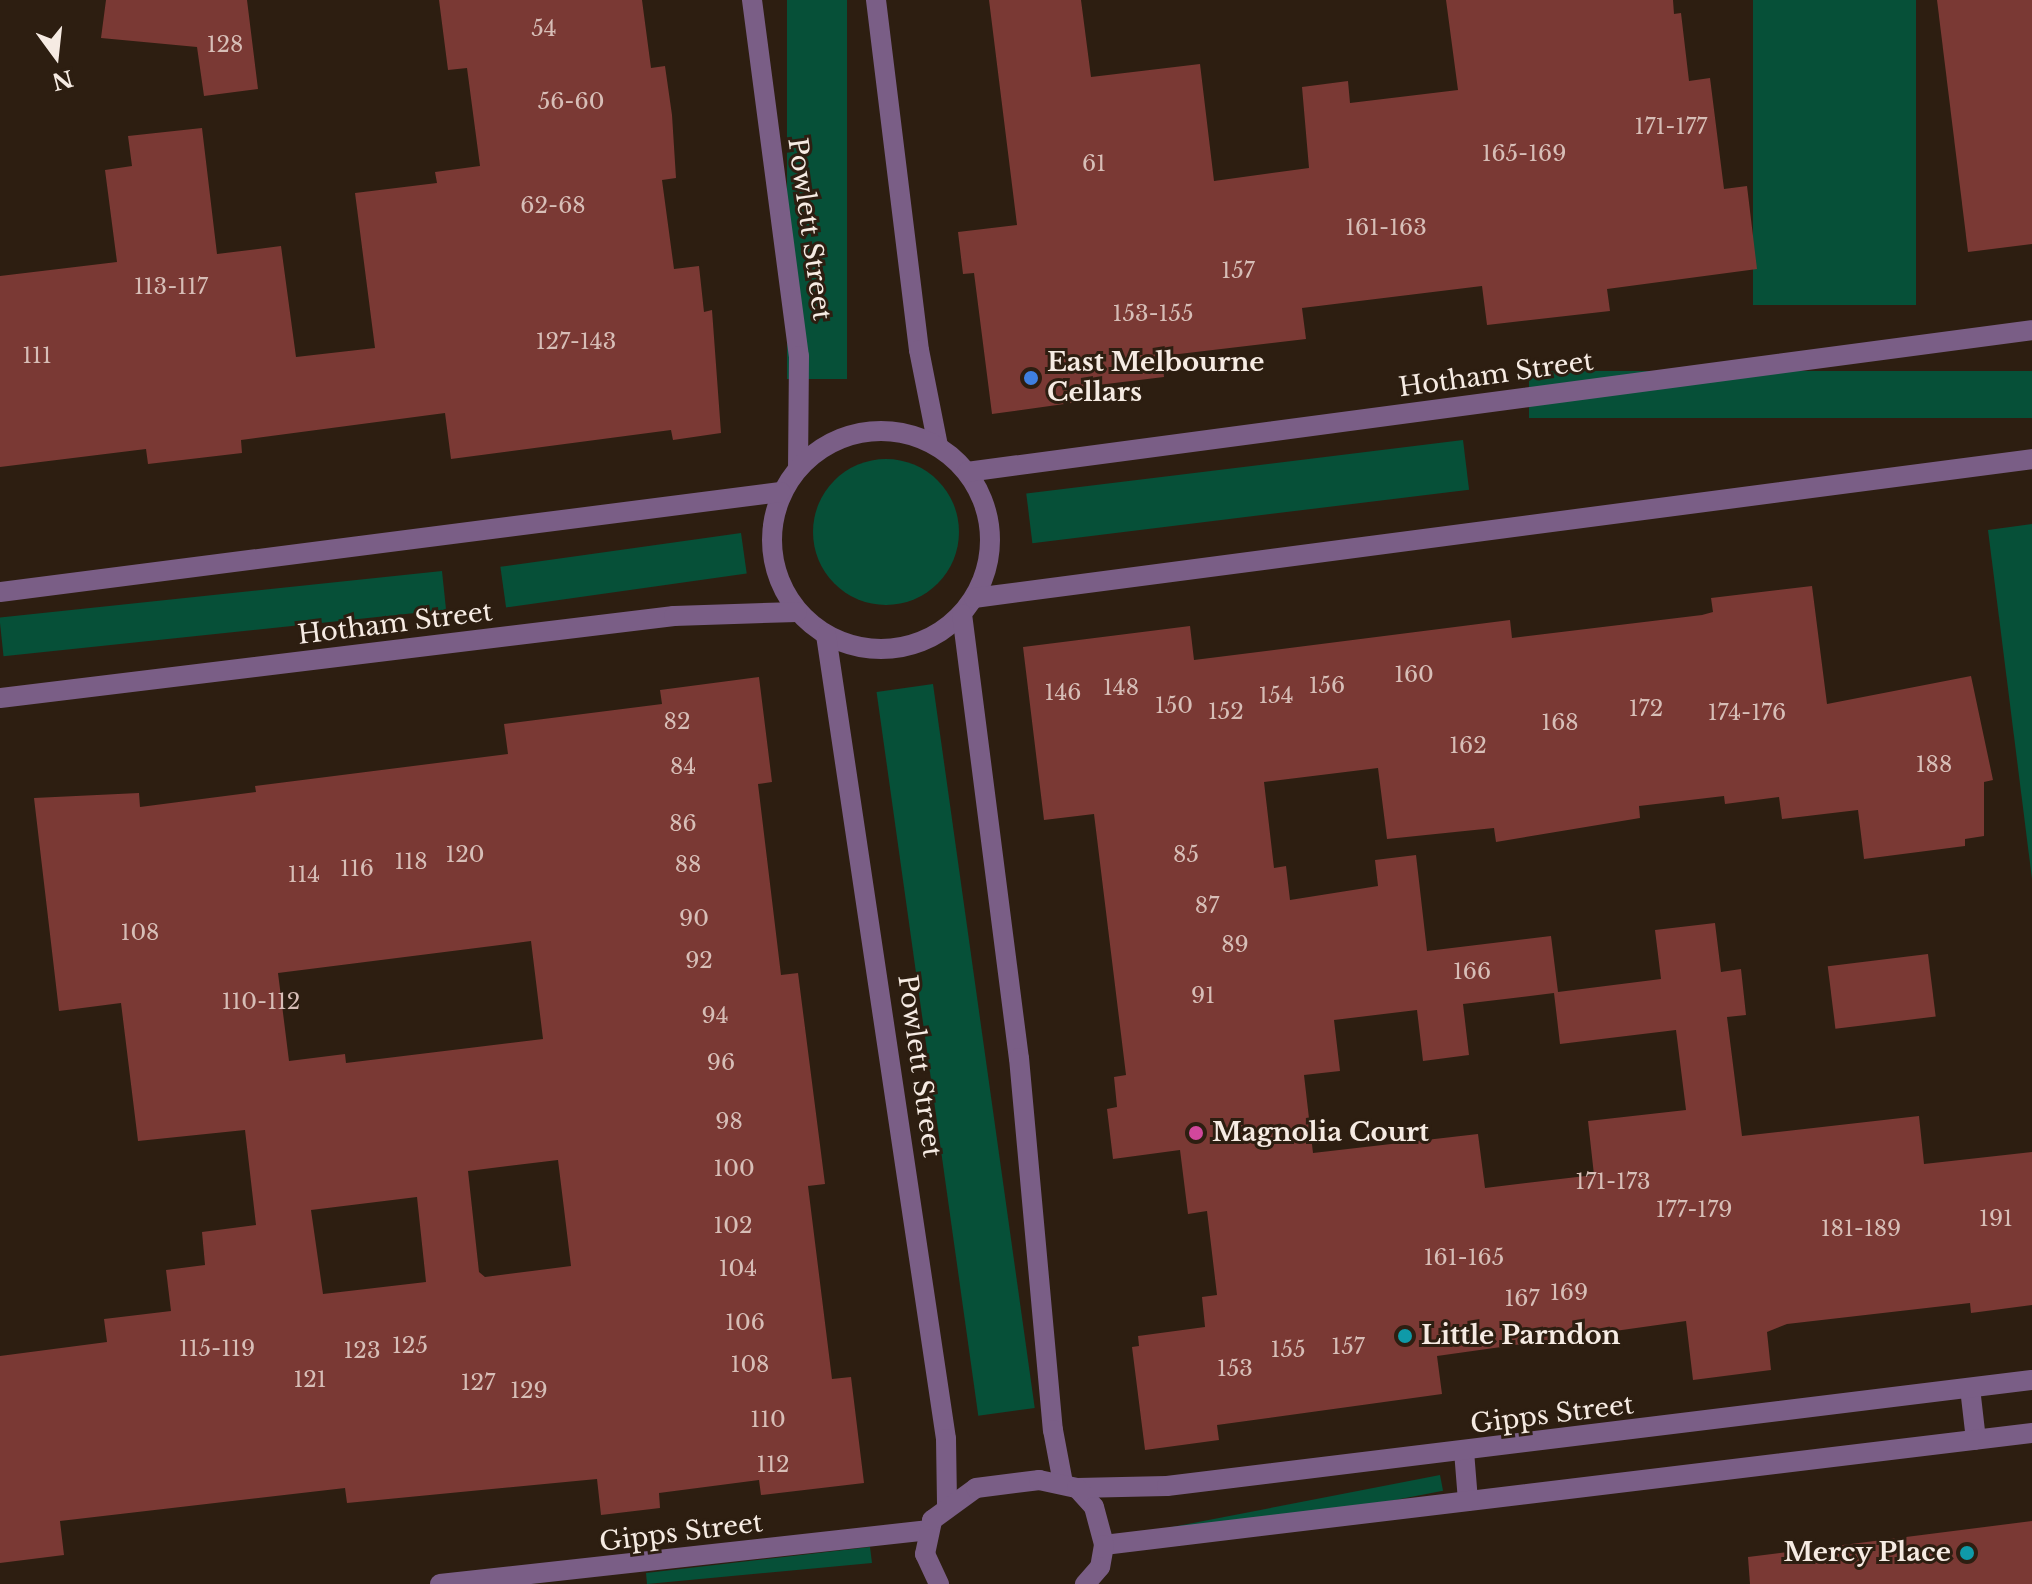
<!DOCTYPE html>
<style>
body{margin:0}
#map{position:relative;width:2032px;height:1584px;overflow:hidden;background:#2d1e11;font-family:"Libre Baskerville",serif}
div>[style]{position:absolute}
.green>*{inset:0;background:#065038;transform-origin:0 0}
.round{border-radius:50%}
.building>*{inset:0;background:#7a3934;transform-origin:0 0}
.street>*{height:20px;margin:-10px;padding:0 10px;transform-origin:10px;border-radius:10px;background:#7a5e86}
.street>.ring{margin:-10px;padding:0;box-sizing:content-box;background:none;border:20px solid #7a5e86;border-radius:50%}
.dots>*{width:22px;height:22px;translate:-50% -50%;box-sizing:border-box;border:4px solid #2d1e11;border-radius:50%}
span{translate:-50% -50%;white-space:nowrap;text-align:center;line-height:1.15;-webkit-text-stroke:6px #2d1e11;paint-order:stroke}
.number-label{font-size:22px;color:#d7beb7}
.number-label span{-webkit-text-stroke-width:0}
.street-label{font-size:26px;color:#f6ebe3}
.poi-label{font-size:26px;color:#f6ebe3;font-weight:700}
.left{translate:0 -50%;text-align:left}
.right{translate:-100% -50%;text-align:right}
.north{position:absolute;left:16px;top:16px;width:80px;height:80px;-webkit-text-stroke:6px #2d1e11;paint-order:stroke;rotate:165deg;font-size:22px;font-weight:700;line-height:32px;text-align:center;color:#f6ebe3}
.north::after{content:'';display:block;margin:auto;width:28px;height:36px;background:#f6ebe3;clip-path:polygon(50% 0,100% 100%,50% 72%,0 100%)}
</style>
<div id="map">
<div class="green">
<div style="left:787px;top:0;width:60px;height:379px"></div>
<div style="left:1753px;top:0;width:163px;height:305px"></div>
<div style="left:2032px;top:371px;width:47px;height:503px;rotate:90deg"></div>
<div style="left:1463px;top:440px;width:50px;height:440px;rotate:83deg"></div>
<div class="round" style="left:813px;top:459px;width:146px;height:146px"></div>
<div style="clip-path:polygon(2032px 524px,2032px 879px,1988px 530px)"></div>
<div style="left:741px;top:533px;width:41px;height:243px;rotate:82deg"></div>
<div style="left:442px;top:571px;width:39px;height:445px;rotate:84deg"></div>
<div style="left:933px;top:684px;width:731px;height:57px;rotate:82deg"></div>
<div style="left:1440px;top:1475px;width:16px;height:281px;rotate:79deg"></div>
<div style="clip-path:polygon(870px 1547px,872px 1563px,647px 1584px,646px 1573px)"></div>
</div>
<div class="building">
<div style="clip-path:polygon(106px 0,247px 0,258px 89px,204px 96px,197px 47px,101px 38px)"></div>
<div style="clip-path:polygon(439px 0,642px 0,651px 68px,665px 66px,672px 115px,676px 178px,662px 180px,674px 269px,699px 266px,704px 312px,712px 310px,721px 433px,673px 440px,671px 430px,451px 459px,445px 413px,241px 440px,242px 453px,148px 464px,146px 449px,0 467px,0 276px,117px 262px,105px 170px,132px 166px,128px 136px,202px 128px,217px 254px,281px 246px,296px 357px,375px 348px,355px 193px,437px 183px,435px 172px,480px 166px,467px 68px,448px 70px)"></div>
<div style="clip-path:polygon(989px 0,1081px 0,1091px 77px,1200px 64px,1214px 181px,1309px 168px,1302px 87px,1348px 81px,1350px 103px,1458px 90px,1446px 0,1673px 0,1674px 14px,1681px 13px,1689px 81px,1710px 78px,1724px 189px,1747px 186px,1757px 269px,1607px 289px,1610px 311px,1487px 325px,1482px 286px,1302px 308px,1306px 339px,1162px 356px,1164px 377px,1098px 385px,1100px 399px,992px 414px,974px 273px,963px 274px,958px 232px,1017px 225px)"></div>
<div style="clip-path:polygon(1937px 0,2032px 0,2032px 244px,1968px 252px)"></div>
<div style="clip-path:polygon(evenodd,1812px 586px,1827px 704px,1971px 676px,1993px 780px,1984px 782px,1984px 836px,1965px 839px,1965px 846px,1864px 859px,1858px 810px,1782px 819px,1779px 797px,1725px 804px,1724px 796px,1639px 806px,1640px 818px,1496px 842px,1494px 828px,1387px 839px,1378px 768px,1264px 782px,1274px 868px,1286px 866px,1290px 900px,1378px 886px,1375px 860px,1416px 855px,1427px 951px,1551px 936px,1558px 992px,1661px 979px,1655px 930px,1715px 923px,1721px 972px,1741px 969px,1746px 1015px,1727px 1017px,1742px 1136px,1919px 1116px,1924px 1164px,2032px 1152px,2032px 1305px,1971px 1313px,1970px 1303px,1787px 1324px,1767px 1332px,1771px 1370px,1693px 1380px,1686px 1321px,1437px 1356px,1442px 1394px,1217px 1425px,1219px 1440px,1145px 1450px,1132px 1347px,1139px 1346px,1138px 1336px,1205px 1327px,1202px 1297px,1217px 1295px,1207px 1211px,1188px 1214px,1180px 1150px,1113px 1159px,1107px 1109px,1117px 1107px,1114px 1077px,1126px 1075px,1094px 814px,1044px 820px,1023px 647px,1190px 626px,1194px 660px,1510px 620px,1512px 638px,1702px 615px,1713px 612px,1711px 598px,1812px 586px,1554px 993px,1560px 1044px,1676px 1030px,1686px 1110px,1588px 1121px,1594px 1175px,1485px 1188px,1478px 1134px,1313px 1153px,1304px 1075px,1340px 1071px,1334px 1020px,1417px 1010px,1423px 1061px,1469px 1055px,1463px 1004px,1554px 993px)"></div>
<div style="clip-path:polygon(evenodd,759px 677px,772px 782px,758px 784px,781px 975px,798px 973px,825px 1184px,808px 1186px,832px 1379px,851px 1377px,864px 1483px,761px 1495px,759px 1480px,659px 1493px,660px 1508px,601px 1515px,597px 1479px,347px 1503px,345px 1488px,60px 1521px,64px 1555px,0 1563px,0 1356px,107px 1342px,104px 1319px,171px 1311px,166px 1270px,205px 1265px,202px 1232px,256px 1225px,245px 1130px,138px 1141px,121px 1003px,59px 1011px,34px 798px,139px 793px,140px 807px,256px 792px,255px 786px,508px 754px,504px 724px,662px 704px,660px 690px,759px 677px,531px 941px,543px 1039px,346px 1063px,345px 1054px,289px 1061px,278px 973px,531px 941px,759px 677px,558px 1160px,571px 1266px,485px 1277px,479px 1272px,468px 1171px,558px 1160px,759px 677px,417px 1197px,426px 1282px,323px 1294px,311px 1210px,417px 1197px)"></div>
<div style="left:1928px;top:954px;width:63px;height:101px;rotate:83deg"></div>
<div style="clip-path:polygon(2032px 1521px,2032px 1584px,1750px 1584px,1748px 1557px)"></div>
</div>
<div class="street">
<div style="left:752px;top:0;width:359px;rotate:82.5deg"></div>
<div style="left:799px;top:356px;width:110px;rotate:90.5deg"></div>
<div style="left:876px;top:0;width:353px;rotate:83deg"></div>
<div style="left:919px;top:350px;width:98px;rotate:78.8deg"></div>
<div class="ring" style="left:772px;top:431px;width:198px;height:198px"></div>
<div style="left:967px;top:472px;width:1074px;rotate:-7.59deg"></div>
<div style="left:0;top:592px;width:787px;rotate:-7.3deg"></div>
<div style="left:974px;top:598px;width:1067px;rotate:-7.48deg"></div>
<div style="left:962px;top:614px;width:448px;rotate:82.7deg"></div>
<div style="left:1019px;top:1058px;width:374px;rotate:84.8deg"></div>
<div style="left:1053px;top:1430px;width:54px;rotate:79.3deg"></div>
<div style="left:826px;top:635px;width:813px;rotate:81.51deg"></div>
<div style="left:946px;top:1439px;width:66px;rotate:89.1deg"></div>
<div style="left:0;top:698px;width:679px;rotate:-6.94deg"></div>
<div style="left:674px;top:616px;width:123px;rotate:-1.9deg"></div>
<div style="left:1970px;top:1388px;width:52px;rotate:83.4deg"></div>
<div style="left:1464px;top:1451px;width:50px;rotate:85.4deg"></div>
<div style="left:1077px;top:1488px;width:90px;rotate:-1.3deg"></div>
<div style="left:1167px;top:1486px;width:871px;rotate:-6.99deg"></div>
<div style="left:1104px;top:1545px;width:935px;rotate:-6.88deg"></div>
<div style="left:440px;top:1584px;width:490px;rotate:-6.3deg"></div>
<div style="left:939px;top:1584px;width:33px;rotate:-115deg"></div>
<div style="left:925px;top:1554px;width:35px;rotate:-78deg"></div>
<div style="left:932px;top:1520px;width:54px;rotate:-36deg"></div>
<div style="left:976px;top:1488px;width:64px;rotate:-7.2deg"></div>
<div style="left:1039px;top:1480px;width:39px;rotate:12deg"></div>
<div style="left:1077px;top:1488px;width:25px;rotate:48deg"></div>
<div style="left:1094px;top:1507px;width:39px;rotate:75deg"></div>
<div style="left:1104px;top:1545px;width:22px;rotate:100deg"></div>
<div style="left:1100px;top:1567px;width:23px;rotate:131deg"></div>
</div>
<div class="dots">
<div style="left:1031px;top:378px;background:#3f7fe0"></div>
<div style="left:1196px;top:1133px;background:#d1479c"></div>
<div style="left:1405px;top:1336px;background:#0f9aa8"></div>
<div style="left:1967px;top:1553px;background:#0f9aa8"></div>
</div>
<div class="number-label">
<span style="left:544px;top:29px">54</span>
<span style="left:225px;top:45px">128</span>
<span style="left:571px;top:102px">56-60</span>
<span style="left:1671px;top:127px">171-177</span>
<span style="left:1524px;top:154px">165-169</span>
<span style="left:1094px;top:164px">61</span>
<span style="left:553px;top:206px">62-68</span>
<span style="left:1386px;top:228px">161-163</span>
<span style="left:1238px;top:271px">157</span>
<span style="left:171px;top:287px">113-117</span>
<span style="left:1153px;top:314px">153-155</span>
<span style="left:576px;top:342px">127-143</span>
<span style="left:37px;top:356px">111</span>
<span style="left:1414px;top:675px">160</span>
<span style="left:1327px;top:686px">156</span>
<span style="left:1121px;top:688px">148</span>
<span style="left:1063px;top:693px">146</span>
<span style="left:1276px;top:696px">154</span>
<span style="left:1174px;top:706px">150</span>
<span style="left:1646px;top:709px">172</span>
<span style="left:1226px;top:712px">152</span>
<span style="left:1747px;top:713px">174-176</span>
<span style="left:677px;top:722px">82</span>
<span style="left:1560px;top:723px">168</span>
<span style="left:1468px;top:746px">162</span>
<span style="left:1934px;top:765px">188</span>
<span style="left:683px;top:767px">84</span>
<span style="left:683px;top:824px">86</span>
<span style="left:465px;top:855px">120</span>
<span style="left:1186px;top:855px">85</span>
<span style="left:411px;top:862px">118</span>
<span style="left:688px;top:865px">88</span>
<span style="left:357px;top:869px">116</span>
<span style="left:304px;top:875px">114</span>
<span style="left:1207px;top:906px">87</span>
<span style="left:694px;top:919px">90</span>
<span style="left:140px;top:933px">108</span>
<span style="left:1235px;top:945px">89</span>
<span style="left:699px;top:961px">92</span>
<span style="left:1472px;top:972px">166</span>
<span style="left:1203px;top:996px">91</span>
<span style="left:261px;top:1002px">110-112</span>
<span style="left:715px;top:1016px">94</span>
<span style="left:721px;top:1063px">96</span>
<span style="left:729px;top:1122px">98</span>
<span style="left:734px;top:1169px">100</span>
<span style="left:1613px;top:1182px">171-173</span>
<span style="left:1694px;top:1210px">177-179</span>
<span style="left:1996px;top:1219px">191</span>
<span style="left:733px;top:1226px">102</span>
<span style="left:1861px;top:1229px">181-189</span>
<span style="left:1464px;top:1258px">161-165</span>
<span style="left:738px;top:1269px">104</span>
<span style="left:1569px;top:1293px">169</span>
<span style="left:1522px;top:1299px">167</span>
<span style="left:745px;top:1323px">106</span>
<span style="left:410px;top:1346px">125</span>
<span style="left:1348px;top:1347px">157</span>
<span style="left:217px;top:1349px">115-119</span>
<span style="left:1288px;top:1350px">155</span>
<span style="left:362px;top:1351px">123</span>
<span style="left:750px;top:1365px">108</span>
<span style="left:1235px;top:1369px">153</span>
<span style="left:310px;top:1380px">121</span>
<span style="left:478px;top:1383px">127</span>
<span style="left:529px;top:1391px">129</span>
<span style="left:768px;top:1420px">110</span>
<span style="left:773px;top:1465px">112</span>
</div>
<div class="street-label">
<span style="left:809px;top:229px;rotate:82deg">Powlett Street</span>
<span style="left:1496px;top:375px;rotate:-8deg">Hotham Street</span>
<span style="left:395px;top:624px;rotate:-7deg">Hotham Street</span>
<span style="left:919px;top:1066px;rotate:82deg">Powlett Street</span>
<span style="left:1552px;top:1415px;rotate:-7deg">Gipps Street</span>
<span style="left:681px;top:1533px;rotate:-7deg">Gipps Street</span>
</div>
<div class="poi-label">
<span class="left" style="left:1047px;top:378px">East Melbourne<br>Cellars</span>
<span class="left" style="left:1212px;top:1133px">Magnolia Court</span>
<span class="left" style="left:1421px;top:1336px">Little Parndon</span>
<span class="right" style="left:1951px;top:1553px">Mercy Place</span>
</div>
<div class="north">N</div>
</div>
